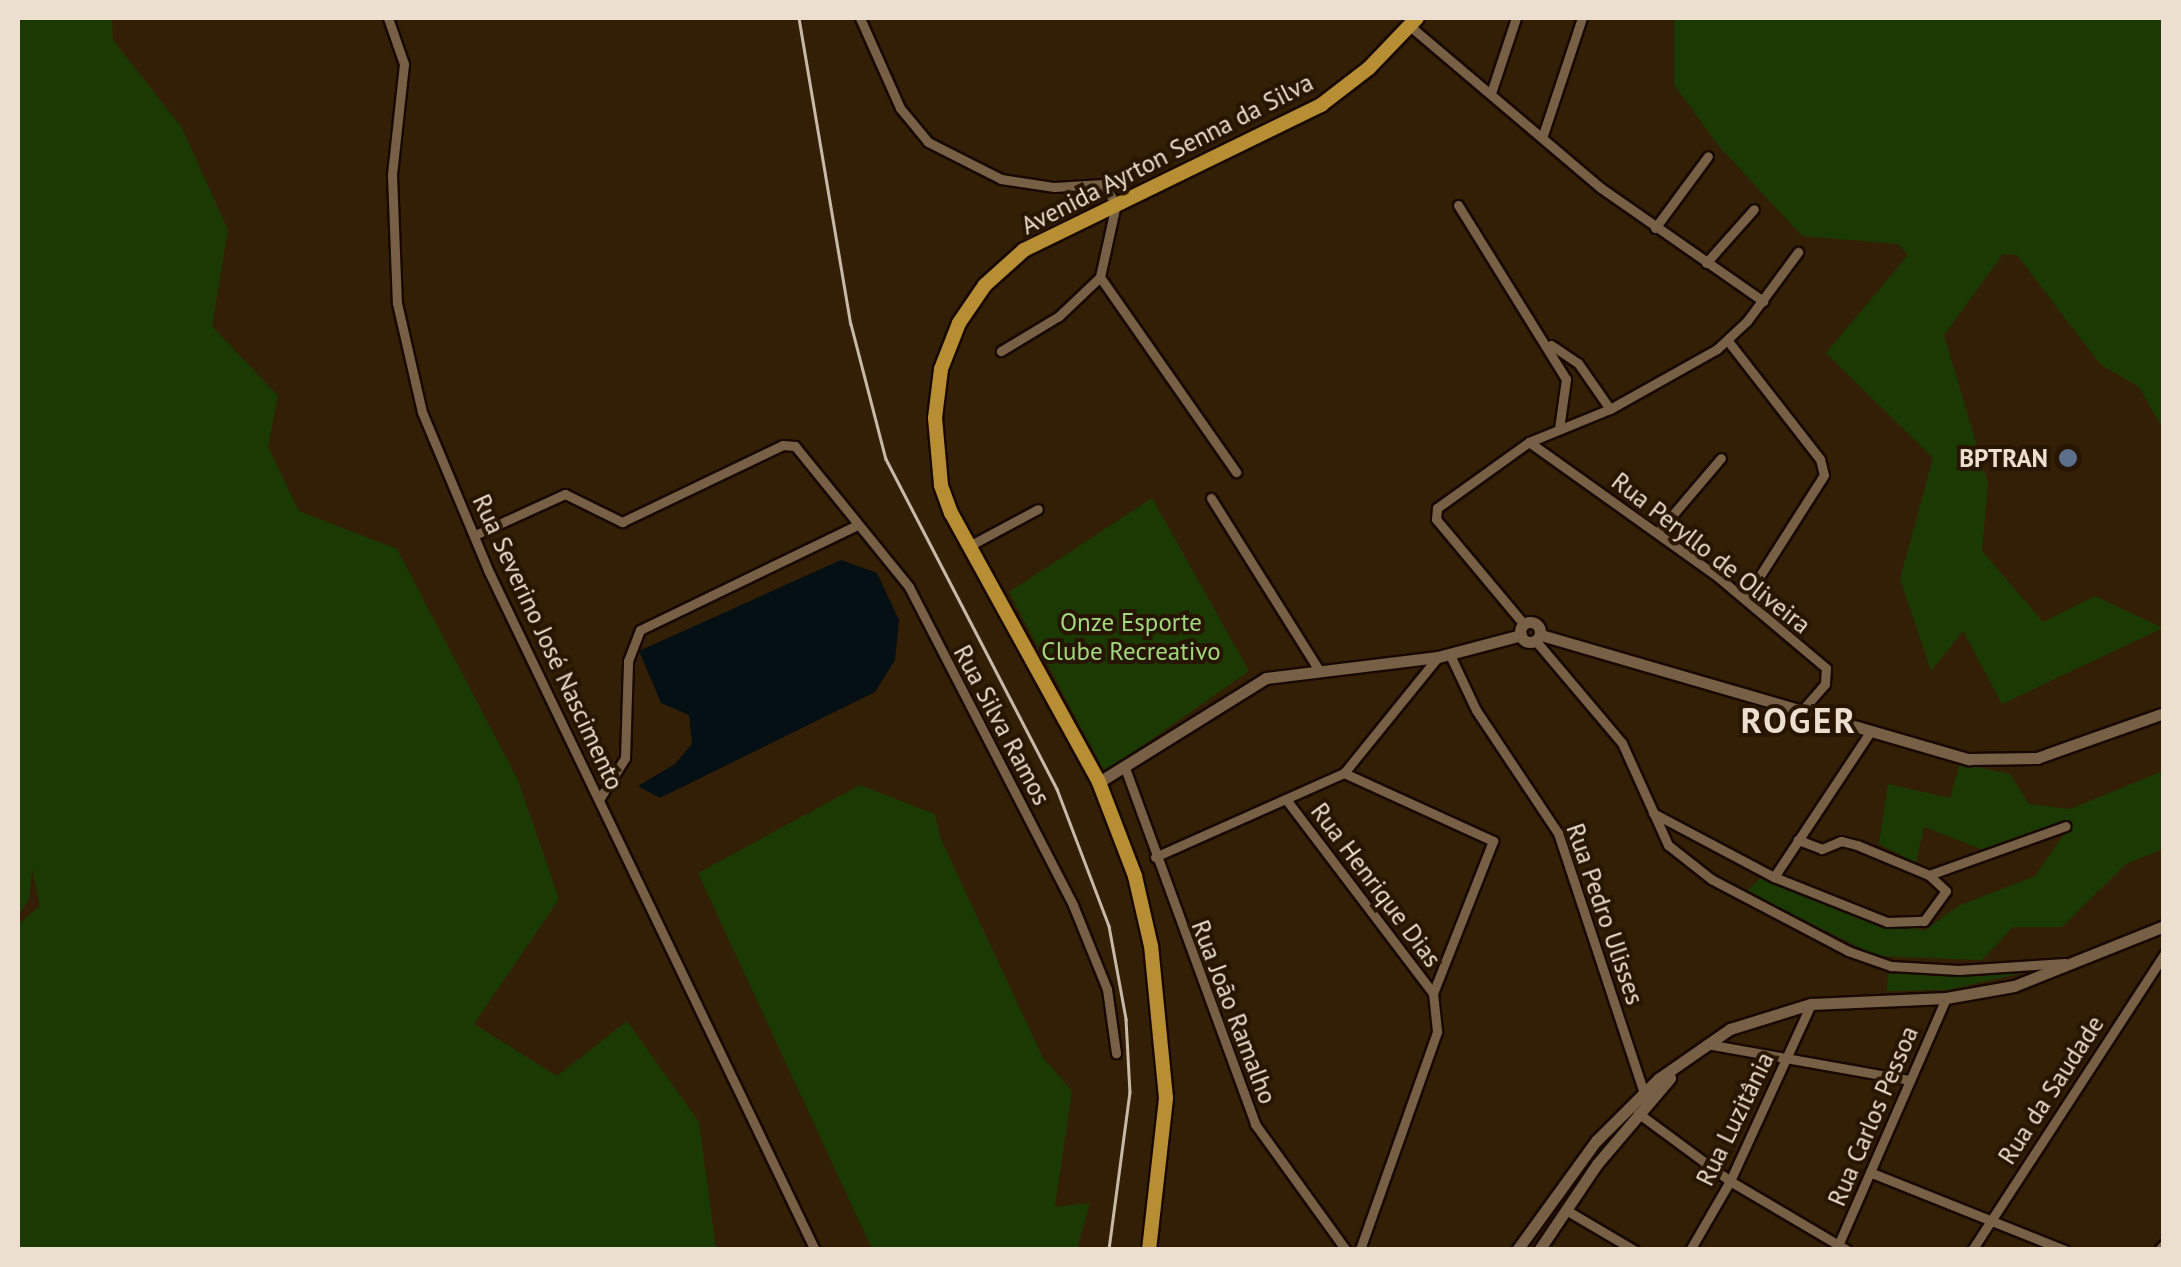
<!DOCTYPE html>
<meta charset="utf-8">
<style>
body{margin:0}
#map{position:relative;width:2181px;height:1267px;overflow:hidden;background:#321f06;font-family:"PT Sans",sans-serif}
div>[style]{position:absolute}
.green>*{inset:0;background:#1b3a03}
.water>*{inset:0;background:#041013}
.roads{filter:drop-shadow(2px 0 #190800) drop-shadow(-2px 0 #190800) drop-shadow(0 2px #190800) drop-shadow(0 -2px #190800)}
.minor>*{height:9px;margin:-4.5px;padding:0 4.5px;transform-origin:4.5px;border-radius:4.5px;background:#776046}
.tertiary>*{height:11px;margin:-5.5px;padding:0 5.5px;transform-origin:5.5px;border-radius:5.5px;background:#776046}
.tertiary>.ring{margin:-5.5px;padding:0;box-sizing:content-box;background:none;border:11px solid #776046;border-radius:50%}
.primary>*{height:14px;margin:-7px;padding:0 7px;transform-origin:7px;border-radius:7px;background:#b78e33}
.tram>*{height:2.5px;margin:-1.25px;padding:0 1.25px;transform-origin:1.25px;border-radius:1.25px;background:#c8b9a9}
.dots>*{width:28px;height:28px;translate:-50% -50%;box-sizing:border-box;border:5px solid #281500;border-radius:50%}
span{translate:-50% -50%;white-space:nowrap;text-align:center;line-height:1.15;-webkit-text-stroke:8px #281500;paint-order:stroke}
.street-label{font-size:25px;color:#ecdfd0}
.poi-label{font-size:25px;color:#ecdfd0;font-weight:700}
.right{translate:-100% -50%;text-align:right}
.park-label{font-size:25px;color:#a1d981}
.district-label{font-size:35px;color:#ecdfd0;font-weight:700;letter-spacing:2.5px}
.frame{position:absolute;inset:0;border:20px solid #ecdfd0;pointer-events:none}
</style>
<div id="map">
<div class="green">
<div style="clip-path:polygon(18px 18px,112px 18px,113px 40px,182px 128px,228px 230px,212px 326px,278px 396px,268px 447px,299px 511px,397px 549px,518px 780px,559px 899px,474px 1024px,557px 1076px,627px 1021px,699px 1122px,716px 1249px,18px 1249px,18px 925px,40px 906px,32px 869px,29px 899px,18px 916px)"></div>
<div style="clip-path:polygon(1674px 18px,2163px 18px,2163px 429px,2139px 387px,2100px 364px,2017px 255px,2003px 254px,1944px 335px,1988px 483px,1982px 551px,2043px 622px,2095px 596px,2163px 628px,2002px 704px,1963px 631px,1931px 671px,1900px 579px,1933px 458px,1826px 353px,1908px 255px,1898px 244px,1802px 236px,1719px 146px,1674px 85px)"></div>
<div style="clip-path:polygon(1152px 498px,1249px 671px,1105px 772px,1009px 592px)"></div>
<div style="clip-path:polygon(1960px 763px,2010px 774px,2029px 804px,2070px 809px,2163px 771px,2163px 849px,2126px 864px,2062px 927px,2013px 927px,1982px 960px,1877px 956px,1746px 892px,1761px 877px,1924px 931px,1958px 906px,2035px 876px,2073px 821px,1984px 850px,1924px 827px,1916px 863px,1879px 844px,1888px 784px,1950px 798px)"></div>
<div style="clip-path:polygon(860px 785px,935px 814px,940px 837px,1043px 1058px,1072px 1091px,1055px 1207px,1090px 1203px,1077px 1249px,872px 1249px,698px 873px)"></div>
<div style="clip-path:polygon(2032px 971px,1947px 990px,1887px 991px,1888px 974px)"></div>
</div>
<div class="water">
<div style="clip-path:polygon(841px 560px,877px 573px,899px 620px,895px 660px,875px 692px,660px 798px,638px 786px,675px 764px,692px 744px,689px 715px,661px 703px,639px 651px)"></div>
</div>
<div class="roads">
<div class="minor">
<div style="left:388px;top:18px;width:49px;rotate:70.8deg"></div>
<div style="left:404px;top:64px;width:112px;rotate:96.2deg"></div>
<div style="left:392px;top:175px;width:128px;rotate:87.8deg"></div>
<div style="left:397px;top:303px;width:112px;rotate:77.1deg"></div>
<div style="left:422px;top:412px;width:171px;rotate:67.3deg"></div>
<div style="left:488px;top:570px;width:755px;rotate:64.32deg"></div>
<div style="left:860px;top:18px;width:98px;rotate:66deg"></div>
<div style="left:900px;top:108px;width:44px;rotate:50.5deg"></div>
<div style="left:928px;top:142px;width:82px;rotate:26.9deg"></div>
<div style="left:1001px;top:179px;width:54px;rotate:8.6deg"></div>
<div style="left:1054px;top:187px;width:49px;rotate:-3.5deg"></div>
<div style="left:1103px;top:184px;width:24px;rotate:57deg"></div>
<div style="left:1116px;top:204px;width:75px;rotate:102.4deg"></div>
<div style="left:1100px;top:277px;width:57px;rotate:136.4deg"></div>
<div style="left:1059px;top:316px;width:68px;rotate:148.9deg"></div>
<div style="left:1411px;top:27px;width:249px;rotate:40.3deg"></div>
<div style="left:1601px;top:188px;width:198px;rotate:34.9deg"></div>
<div style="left:1491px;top:93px;width:79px;rotate:-71.6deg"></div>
<div style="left:1542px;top:138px;width:126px;rotate:-71.6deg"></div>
<div style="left:1458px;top:205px;width:205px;rotate:58.2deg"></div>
<div style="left:1566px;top:379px;width:50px;rotate:98deg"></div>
<div style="left:1655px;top:228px;width:89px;rotate:-53.6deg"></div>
<div style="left:1706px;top:263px;width:72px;rotate:-48.4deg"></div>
<div style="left:1100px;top:277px;width:238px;rotate:55.1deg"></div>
<div style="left:1728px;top:341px;width:150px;rotate:52.1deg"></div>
<div style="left:1820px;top:459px;width:16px;rotate:76deg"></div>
<div style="left:1824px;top:475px;width:147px;rotate:122.5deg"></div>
<div style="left:1551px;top:345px;width:32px;rotate:34deg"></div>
<div style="left:1578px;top:363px;width:56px;rotate:55.2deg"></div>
<div style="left:1529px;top:442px;width:232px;rotate:35.5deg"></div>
<div style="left:1718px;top:577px;width:141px;rotate:40.1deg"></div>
<div style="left:1826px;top:668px;width:16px;rotate:94deg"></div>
<div style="left:1825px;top:684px;width:35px;rotate:131deg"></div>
<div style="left:1211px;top:498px;width:203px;rotate:57.9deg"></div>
<div style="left:1658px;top:532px;width:97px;rotate:-49.6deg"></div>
<div style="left:475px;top:535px;width:99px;rotate:-24.5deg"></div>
<div style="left:565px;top:494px;width:64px;rotate:26.2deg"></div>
<div style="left:622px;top:522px;width:178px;rotate:-25.6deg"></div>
<div style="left:783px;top:445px;width:12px;rotate:5deg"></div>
<div style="left:795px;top:446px;width:181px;rotate:51deg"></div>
<div style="left:909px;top:587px;width:358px;rotate:62.7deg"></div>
<div style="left:1073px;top:905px;width:91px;rotate:68deg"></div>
<div style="left:1107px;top:989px;width:65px;rotate:82deg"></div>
<div style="left:969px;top:546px;width:78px;rotate:-28.2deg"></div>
<div style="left:1522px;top:622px;width:134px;rotate:-129.9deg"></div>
<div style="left:1436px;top:519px;width:11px;rotate:-85deg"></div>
<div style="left:1437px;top:508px;width:113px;rotate:-35.7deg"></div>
<div style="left:1529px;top:442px;width:87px;rotate:-22.2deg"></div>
<div style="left:1610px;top:409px;width:123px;rotate:-29.3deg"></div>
<div style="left:1717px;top:349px;width:41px;rotate:-43deg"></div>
<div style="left:1747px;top:321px;width:86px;rotate:-53.5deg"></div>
<div style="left:1535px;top:640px;width:135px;rotate:49.8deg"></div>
<div style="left:1622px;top:743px;width:112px;rotate:65.7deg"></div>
<div style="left:1668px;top:845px;width:55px;rotate:38.3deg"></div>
<div style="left:1711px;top:879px;width:155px;rotate:27.7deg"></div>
<div style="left:1848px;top:951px;width:46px;rotate:19.2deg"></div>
<div style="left:1891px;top:966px;width:68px;rotate:3.4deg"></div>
<div style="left:1959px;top:970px;width:106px;rotate:-3.8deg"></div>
<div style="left:1450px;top:655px;width:61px;rotate:64.7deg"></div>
<div style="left:1476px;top:710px;width:148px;rotate:56.3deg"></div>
<div style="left:1558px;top:833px;width:274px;rotate:71.7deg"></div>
<div style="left:1125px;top:768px;width:379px;rotate:69.9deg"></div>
<div style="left:1255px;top:1124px;width:155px;rotate:54.2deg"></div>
<div style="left:1344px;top:773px;width:164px;rotate:24.5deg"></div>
<div style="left:1493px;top:841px;width:163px;rotate:111.5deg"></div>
<div style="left:1433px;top:993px;width:39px;rotate:84deg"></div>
<div style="left:1437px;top:1032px;width:231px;rotate:109.5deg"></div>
<div style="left:600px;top:798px;width:47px;rotate:-58deg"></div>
<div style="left:625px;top:758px;width:97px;rotate:-88.2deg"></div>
<div style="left:628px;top:661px;width:33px;rotate:-69deg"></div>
<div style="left:640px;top:630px;width:241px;rotate:-25.8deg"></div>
<div style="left:1288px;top:802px;width:240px;rotate:52.8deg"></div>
<div style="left:1653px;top:813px;width:137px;rotate:27.9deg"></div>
<div style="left:1774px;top:877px;width:122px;rotate:21.7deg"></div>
<div style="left:1887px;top:922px;width:37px;rotate:-2deg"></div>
<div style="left:1924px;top:921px;width:37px;rotate:-54deg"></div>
<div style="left:1946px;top:891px;width:23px;rotate:-137deg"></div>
<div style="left:1929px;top:875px;width:78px;rotate:-157.4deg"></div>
<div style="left:1857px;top:845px;width:16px;rotate:-166deg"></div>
<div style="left:1841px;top:841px;width:21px;rotate:157deg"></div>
<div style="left:1822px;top:849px;width:26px;rotate:-159deg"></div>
<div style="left:1155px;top:857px;width:207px;rotate:-24deg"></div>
<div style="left:1344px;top:773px;width:149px;rotate:-51deg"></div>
<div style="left:1929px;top:875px;width:145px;rotate:-19.7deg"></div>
<div style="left:1774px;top:877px;width:174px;rotate:-56.5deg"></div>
<div style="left:1707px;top:1044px;width:206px;rotate:10.1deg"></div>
<div style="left:1638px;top:1113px;width:114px;rotate:36.5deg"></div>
<div style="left:1730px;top:1181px;width:136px;rotate:30.5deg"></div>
<div style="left:1872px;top:1173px;width:208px;rotate:21.8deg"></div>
<div style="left:1566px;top:1210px;width:79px;rotate:30.5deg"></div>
<div style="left:1690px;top:1250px;width:80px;rotate:-59.9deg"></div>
<div style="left:1730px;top:1181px;width:195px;rotate:-65.4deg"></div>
<div style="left:1836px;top:1250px;width:275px;rotate:-66.4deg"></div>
<div style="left:1972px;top:1250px;width:353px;rotate:-57deg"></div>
<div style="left:2159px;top:1250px;width:8px;rotate:-50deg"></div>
</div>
<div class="tertiary">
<div class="ring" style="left:1520px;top:622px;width:9px;height:9px"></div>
<div style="left:1541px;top:635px;width:446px;rotate:16.2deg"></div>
<div style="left:1969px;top:759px;width:68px;rotate:-0.8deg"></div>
<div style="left:2037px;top:758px;width:135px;rotate:-19.5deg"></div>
<div style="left:1099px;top:782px;width:197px;rotate:-31.9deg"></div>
<div style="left:1266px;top:678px;width:173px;rotate:-7deg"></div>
<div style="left:1438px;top:657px;width:86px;rotate:-14.8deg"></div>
<div style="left:1517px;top:1250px;width:135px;rotate:-54.1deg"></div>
<div style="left:1596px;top:1141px;width:88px;rotate:-45deg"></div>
<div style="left:1658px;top:1079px;width:88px;rotate:-34.8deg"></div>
<div style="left:1730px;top:1029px;width:85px;rotate:-17.2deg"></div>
<div style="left:1811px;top:1004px;width:135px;rotate:-2.5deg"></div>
<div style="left:1946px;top:998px;width:69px;rotate:-10deg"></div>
<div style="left:2014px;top:986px;width:162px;rotate:-21.8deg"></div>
<div style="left:1539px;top:1250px;width:104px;rotate:-56deg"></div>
<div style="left:1597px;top:1164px;width:113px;rotate:-49.7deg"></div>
</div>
<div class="primary">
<div style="left:1149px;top:1250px;width:153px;rotate:-83.6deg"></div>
<div style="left:1166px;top:1098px;width:153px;rotate:-95.6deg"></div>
<div style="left:1151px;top:946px;width:72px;rotate:-102.9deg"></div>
<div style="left:1135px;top:876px;width:101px;rotate:-111deg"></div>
<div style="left:1099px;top:782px;width:307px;rotate:-118.8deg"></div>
<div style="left:951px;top:513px;width:30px;rotate:-110deg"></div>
<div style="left:941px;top:485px;width:67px;rotate:-95.1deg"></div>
<div style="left:935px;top:418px;width:49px;rotate:-83deg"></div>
<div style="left:941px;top:369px;width:49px;rotate:-68.6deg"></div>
<div style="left:959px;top:323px;width:46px;rotate:-55.6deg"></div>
<div style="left:985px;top:285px;width:52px;rotate:-41.9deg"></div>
<div style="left:1024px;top:250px;width:331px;rotate:-26deg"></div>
<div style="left:1321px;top:105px;width:61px;rotate:-37.6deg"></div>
<div style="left:1369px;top:68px;width:69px;rotate:-46.2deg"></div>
</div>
</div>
<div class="tram">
<div style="left:799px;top:18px;width:310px;rotate:80.4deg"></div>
<div style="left:851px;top:324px;width:139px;rotate:75.5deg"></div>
<div style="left:886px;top:459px;width:372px;rotate:62.6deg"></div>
<div style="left:1057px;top:789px;width:147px;rotate:69.2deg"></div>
<div style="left:1109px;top:926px;width:95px;rotate:79.6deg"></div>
<div style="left:1126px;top:1019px;width:73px;rotate:86.9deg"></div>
<div style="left:1130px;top:1092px;width:159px;rotate:97.6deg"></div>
</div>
<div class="dots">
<div style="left:2068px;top:458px;background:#5c6f8a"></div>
</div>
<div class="street-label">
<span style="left:1167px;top:154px;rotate:-27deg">Avenida Ayrton Senna da Silva</span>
<span style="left:1711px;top:553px;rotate:38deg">Rua Peryllo de Oliveira</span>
<span style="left:548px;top:642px;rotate:65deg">Rua Severino José Nascimento</span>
<span style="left:1002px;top:725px;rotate:62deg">Rua Silva Ramos</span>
<span style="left:1376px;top:885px;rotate:53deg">Rua Henrique Dias</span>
<span style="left:1605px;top:914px;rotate:71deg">Rua Pedro Ulisses</span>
<span style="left:1234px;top:1012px;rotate:69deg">Rua João Ramalho</span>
<span style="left:2051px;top:1090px;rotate:-57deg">Rua da Saudade</span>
<span style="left:1873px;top:1116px;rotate:-67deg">Rua Carlos Pessoa</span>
<span style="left:1735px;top:1119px;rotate:-64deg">Rua Luzitânia</span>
</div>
<div class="poi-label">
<span class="right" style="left:2048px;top:458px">BPTRAN</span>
</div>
<div class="park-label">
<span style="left:1131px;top:637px">Onze Esporte<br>Clube Recreativo</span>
</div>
<div class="district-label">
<span style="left:1799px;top:720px">ROGER</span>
</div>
<div class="frame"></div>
</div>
